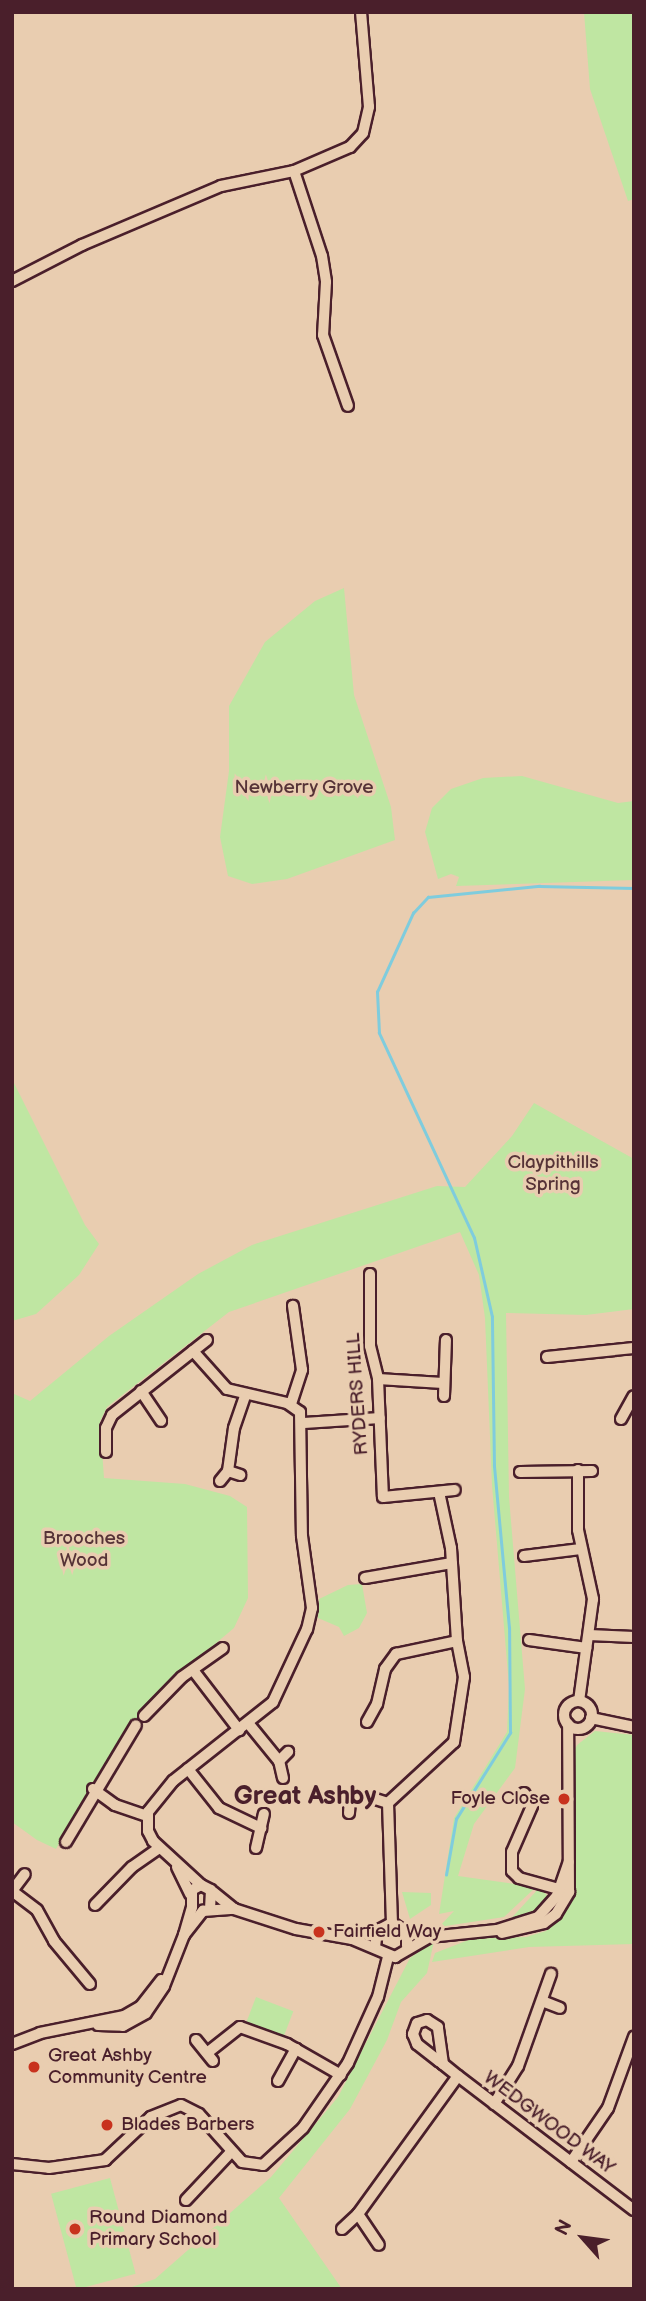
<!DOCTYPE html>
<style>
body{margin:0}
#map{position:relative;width:646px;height:2301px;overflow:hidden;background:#e9cdb0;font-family:"Balsamiq Sans",sans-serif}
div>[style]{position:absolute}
.green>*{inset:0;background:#bfe6a2;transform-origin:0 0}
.stream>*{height:2.5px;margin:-1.25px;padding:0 1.25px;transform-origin:1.25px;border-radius:1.25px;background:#7fccdd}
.roads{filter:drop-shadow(2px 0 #4a1f2b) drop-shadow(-2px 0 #4a1f2b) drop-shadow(0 2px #4a1f2b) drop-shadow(0 -2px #4a1f2b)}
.minor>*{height:10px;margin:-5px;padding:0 5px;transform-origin:5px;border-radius:5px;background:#e9cdb0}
.minor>.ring{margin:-5px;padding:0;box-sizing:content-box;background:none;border:10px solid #e9cdb0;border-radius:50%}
.dots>*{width:19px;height:19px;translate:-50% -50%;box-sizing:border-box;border:4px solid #e9cdb0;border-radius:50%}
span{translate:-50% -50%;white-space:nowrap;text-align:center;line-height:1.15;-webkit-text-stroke:7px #e9cdb0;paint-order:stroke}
.park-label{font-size:19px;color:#563337}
.street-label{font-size:19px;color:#4a1f2b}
.poi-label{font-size:19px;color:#4a1f2b}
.right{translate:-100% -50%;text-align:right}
.left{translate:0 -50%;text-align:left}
.district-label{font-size:26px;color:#4a1f2b;font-weight:700}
.frame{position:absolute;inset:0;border:14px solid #4a1f2b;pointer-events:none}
.north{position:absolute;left:548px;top:2203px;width:70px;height:70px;-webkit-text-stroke:5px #e9cdb0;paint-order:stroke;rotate:298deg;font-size:19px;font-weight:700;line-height:28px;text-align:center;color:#4a1f2b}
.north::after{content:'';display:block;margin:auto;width:24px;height:32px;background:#4a1f2b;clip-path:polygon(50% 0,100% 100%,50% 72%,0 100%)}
</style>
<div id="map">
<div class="green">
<div style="clip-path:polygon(584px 12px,634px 12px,634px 199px,628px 201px,590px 89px)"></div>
<div style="clip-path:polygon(344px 588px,354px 695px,391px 807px,395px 840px,287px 879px,252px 884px,228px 876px,220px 837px,229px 771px,229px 706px,265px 642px,315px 601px)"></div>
<div style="clip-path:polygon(522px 776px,618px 803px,634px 801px,634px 880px,456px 886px,459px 877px,451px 874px,438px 879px,425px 832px,432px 808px,451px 789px,483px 778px)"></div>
<div style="clip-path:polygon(12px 1079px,85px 1225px,99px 1244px,79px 1275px,36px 1314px,12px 1321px)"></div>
<div style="clip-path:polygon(534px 1103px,634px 1159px,634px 1309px,586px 1315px,506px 1313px,509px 1497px,525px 1689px,515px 1768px,474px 1824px,458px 1876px,536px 1887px,504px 1917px,439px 1927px,454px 1911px,439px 1914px,454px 1818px,507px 1732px,509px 1686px,492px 1485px,485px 1318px,479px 1275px,460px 1232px,229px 1312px,107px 1407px,100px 1421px,104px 1478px,185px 1484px,230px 1496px,247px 1507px,248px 1598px,234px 1628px,172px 1680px,135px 1720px,91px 1785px,56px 1849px,37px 1840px,12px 1822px,12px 1393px,30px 1401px,109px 1336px,198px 1274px,252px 1245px,437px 1186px,465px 1187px,512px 1136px)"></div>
<div style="clip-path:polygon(362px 1584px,367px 1613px,359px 1628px,344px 1636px,339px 1627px,318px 1618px,319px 1599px,348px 1585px)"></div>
<div style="clip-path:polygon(595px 1731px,634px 1735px,634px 1944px,529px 1947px,432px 1962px,435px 1953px,471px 1939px,526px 1937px,546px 1931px,563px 1915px,575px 1887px,569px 1764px,577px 1745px)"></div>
<div style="clip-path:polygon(540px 1887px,549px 1898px,545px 1910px,506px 1924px)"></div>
<div style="clip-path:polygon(402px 1892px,431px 1893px,431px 1905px,410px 1919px)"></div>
<div style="clip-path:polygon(434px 1941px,427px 1973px,401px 2002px,387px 2040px,350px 2109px,279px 2198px,342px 2289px,126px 2289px,155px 2279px,271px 2177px,338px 2097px,410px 1958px)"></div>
<div style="left:256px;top:1997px;width:40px;height:28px;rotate:21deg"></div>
<div style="left:110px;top:2178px;width:99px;height:61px;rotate:75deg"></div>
</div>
<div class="stream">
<div style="left:446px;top:1875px;width:57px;rotate:-79.9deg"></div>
<div style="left:456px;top:1819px;width:102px;rotate:-57.9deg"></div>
<div style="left:510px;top:1733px;width:105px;rotate:-90.5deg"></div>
<div style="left:509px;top:1628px;width:163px;rotate:-95.3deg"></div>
<div style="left:494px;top:1466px;width:149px;rotate:-90.8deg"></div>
<div style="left:492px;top:1317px;width:81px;rotate:-102.8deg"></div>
<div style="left:474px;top:1238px;width:226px;rotate:-114.9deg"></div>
<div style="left:379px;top:1033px;width:41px;rotate:-92.8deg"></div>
<div style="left:377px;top:992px;width:87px;rotate:-65.5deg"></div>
<div style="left:413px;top:913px;width:22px;rotate:-47deg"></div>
<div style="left:428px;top:897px;width:112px;rotate:-5.7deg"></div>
<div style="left:539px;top:886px;width:95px;rotate:1.2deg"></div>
</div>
<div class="roads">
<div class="minor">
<div style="left:294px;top:171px;width:89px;rotate:71.8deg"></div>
<div style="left:322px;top:256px;width:26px;rotate:81deg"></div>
<div style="left:326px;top:282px;width:53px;rotate:93.2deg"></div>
<div style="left:323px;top:335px;width:75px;rotate:70.6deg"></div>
<div style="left:12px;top:281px;width:79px;rotate:-27.2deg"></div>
<div style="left:82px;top:245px;width:151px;rotate:-23deg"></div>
<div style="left:221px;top:186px;width:75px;rotate:-11.6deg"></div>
<div style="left:294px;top:171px;width:61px;rotate:-23.2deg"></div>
<div style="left:350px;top:147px;width:19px;rotate:-47deg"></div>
<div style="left:363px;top:133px;width:27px;rotate:-77deg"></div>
<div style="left:369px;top:107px;width:95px;rotate:-94.8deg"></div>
<div style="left:370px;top:1274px;width:72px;rotate:90deg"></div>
<div style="left:370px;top:1346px;width:34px;rotate:76deg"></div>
<div style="left:378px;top:1379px;width:118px;rotate:87.6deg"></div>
<div style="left:383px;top:1497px;width:72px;rotate:-5.6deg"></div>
<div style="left:193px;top:1351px;width:51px;rotate:48.2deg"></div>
<div style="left:227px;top:1389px;width:62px;rotate:13.1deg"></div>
<div style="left:287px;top:1403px;width:16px;rotate:35deg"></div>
<div style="left:300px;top:1412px;width:124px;rotate:89.1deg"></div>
<div style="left:302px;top:1536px;width:73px;rotate:82.1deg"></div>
<div style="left:312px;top:1608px;width:22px;rotate:103deg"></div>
<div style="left:307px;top:1629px;width:81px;rotate:115deg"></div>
<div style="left:273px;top:1702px;width:127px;rotate:141.7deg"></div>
<div style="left:173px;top:1781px;width:40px;rotate:129deg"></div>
<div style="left:148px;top:1812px;width:19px;rotate:90deg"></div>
<div style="left:148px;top:1831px;width:11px;rotate:63deg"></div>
<div style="left:153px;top:1841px;width:65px;rotate:42.5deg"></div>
<div style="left:547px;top:1357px;width:87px;rotate:-5.9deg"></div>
<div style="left:378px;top:1379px;width:65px;rotate:3.5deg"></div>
<div style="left:141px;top:1391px;width:36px;rotate:56deg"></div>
<div style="left:444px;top:1396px;width:56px;rotate:-88deg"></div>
<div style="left:291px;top:1404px;width:36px;rotate:-72deg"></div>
<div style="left:302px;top:1370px;width:65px;rotate:-98deg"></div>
<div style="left:621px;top:1419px;width:26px;rotate:-61deg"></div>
<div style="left:304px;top:1423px;width:76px;rotate:-3.8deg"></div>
<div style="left:106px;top:1452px;width:24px;rotate:-90deg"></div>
<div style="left:106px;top:1428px;width:14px;rotate:-65deg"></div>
<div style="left:112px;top:1415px;width:121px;rotate:-38.3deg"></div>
<div style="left:578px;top:1470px;width:60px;rotate:90deg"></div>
<div style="left:578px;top:1530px;width:71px;rotate:77.7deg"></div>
<div style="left:593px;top:1599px;width:103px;rotate:97.8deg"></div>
<div style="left:228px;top:1471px;width:43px;rotate:-82.1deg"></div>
<div style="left:234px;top:1428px;width:34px;rotate:-71deg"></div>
<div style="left:520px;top:1472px;width:72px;rotate:-0.8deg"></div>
<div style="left:220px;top:1481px;width:13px;rotate:-51deg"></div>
<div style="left:228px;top:1471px;width:13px;rotate:18deg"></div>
<div style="left:439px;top:1492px;width:57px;rotate:77.9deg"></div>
<div style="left:451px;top:1548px;width:93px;rotate:86.3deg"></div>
<div style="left:524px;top:1556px;width:57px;rotate:-7deg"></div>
<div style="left:365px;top:1578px;width:88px;rotate:-9.8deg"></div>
<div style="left:589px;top:1635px;width:45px;rotate:2.5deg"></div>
<div style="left:529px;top:1640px;width:58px;rotate:8deg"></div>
<div style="left:193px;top:1670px;width:76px;rotate:52.5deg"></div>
<div class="ring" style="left:564px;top:1701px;width:18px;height:18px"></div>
<div style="left:144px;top:1716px;width:54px;rotate:-45.7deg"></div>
<div style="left:182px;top:1677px;width:50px;rotate:-35.3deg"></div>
<div style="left:591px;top:1718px;width:44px;rotate:11.8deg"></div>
<div style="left:367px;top:1722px;width:21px;rotate:-61deg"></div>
<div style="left:377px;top:1704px;width:36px;rotate:-77deg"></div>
<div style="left:385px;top:1669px;width:19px;rotate:-54deg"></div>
<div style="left:396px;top:1654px;width:62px;rotate:-12deg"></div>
<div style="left:457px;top:1641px;width:37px;rotate:79deg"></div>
<div style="left:464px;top:1677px;width:66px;rotate:98.7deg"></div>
<div style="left:454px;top:1742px;width:90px;rotate:137.3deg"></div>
<div style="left:388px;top:1803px;width:120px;rotate:88.1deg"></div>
<div style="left:248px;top:1723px;width:49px;rotate:50.8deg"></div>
<div style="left:188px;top:1769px;width:50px;rotate:51.5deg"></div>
<div style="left:219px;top:1808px;width:47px;rotate:25.5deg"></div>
<div style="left:283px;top:1778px;width:17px;rotate:-103deg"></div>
<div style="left:279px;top:1761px;width:13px;rotate:-45deg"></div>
<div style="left:93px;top:1789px;width:27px;rotate:36deg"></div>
<div style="left:115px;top:1805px;width:34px;rotate:19deg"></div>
<div style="left:524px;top:1793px;width:15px;rotate:58deg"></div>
<div style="left:532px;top:1806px;width:50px;rotate:113.5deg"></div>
<div style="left:512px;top:1852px;width:19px;rotate:90deg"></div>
<div style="left:512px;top:1871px;width:10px;rotate:45deg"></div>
<div style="left:519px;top:1878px;width:49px;rotate:15.5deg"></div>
<div style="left:349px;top:1813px;width:15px;rotate:-86deg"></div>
<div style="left:350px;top:1798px;width:16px;rotate:-7deg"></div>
<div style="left:366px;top:1796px;width:23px;rotate:18deg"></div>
<div style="left:66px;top:1842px;width:136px;rotate:-59.1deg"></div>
<div style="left:256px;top:1848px;width:35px;rotate:-77deg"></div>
<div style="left:177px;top:1867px;width:30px;rotate:64deg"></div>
<div style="left:12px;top:1891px;width:31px;rotate:37deg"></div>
<div style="left:37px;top:1910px;width:35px;rotate:61deg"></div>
<div style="left:54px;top:1941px;width:56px;rotate:50.1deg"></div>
<div style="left:12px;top:1891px;width:21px;rotate:-53deg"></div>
<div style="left:213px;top:1892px;width:27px;rotate:39deg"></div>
<div style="left:95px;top:1905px;width:53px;rotate:-45.8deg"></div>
<div style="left:132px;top:1867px;width:33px;rotate:-35deg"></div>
<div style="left:502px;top:1933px;width:43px;rotate:-13.4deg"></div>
<div style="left:544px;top:1923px;width:15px;rotate:-37deg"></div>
<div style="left:556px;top:1914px;width:26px;rotate:-59deg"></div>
<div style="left:569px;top:1892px;width:168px;rotate:-90.3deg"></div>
<div style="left:184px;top:1935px;width:31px;rotate:-52deg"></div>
<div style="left:203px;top:1911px;width:31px;rotate:-4deg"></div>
<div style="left:234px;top:1909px;width:65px;rotate:17.9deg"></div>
<div style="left:296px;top:1929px;width:57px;rotate:10.1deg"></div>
<div style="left:352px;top:1939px;width:47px;rotate:22.7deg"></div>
<div style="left:395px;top:1957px;width:39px;rotate:-30deg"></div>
<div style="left:429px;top:1937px;width:68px;rotate:-5.9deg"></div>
<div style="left:497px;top:1930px;width:43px;rotate:-17.6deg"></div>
<div style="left:538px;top:1917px;width:28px;rotate:-48deg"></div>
<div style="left:557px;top:1896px;width:36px;rotate:-71deg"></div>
<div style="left:375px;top:1947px;width:16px;rotate:-83deg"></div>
<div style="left:377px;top:1931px;width:17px;rotate:-28deg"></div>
<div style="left:392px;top:1923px;width:18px;rotate:34deg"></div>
<div style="left:407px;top:1933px;width:13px;rotate:90deg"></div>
<div style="left:542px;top:2001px;width:19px;rotate:21deg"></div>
<div style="left:98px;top:2025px;width:25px;rotate:2deg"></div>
<div style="left:123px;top:2026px;width:26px;rotate:-29deg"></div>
<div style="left:146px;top:2013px;width:32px;rotate:-56deg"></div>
<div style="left:164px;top:1986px;width:55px;rotate:-68.6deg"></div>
<div style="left:184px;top:1935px;width:29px;rotate:-74deg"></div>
<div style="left:192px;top:1907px;width:17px;rotate:-90deg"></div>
<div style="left:192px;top:1890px;width:10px;rotate:-29deg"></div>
<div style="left:201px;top:1885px;width:11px;rotate:27deg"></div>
<div style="left:211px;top:1890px;width:17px;rotate:93deg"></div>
<div style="left:196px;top:2040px;width:27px;rotate:51deg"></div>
<div style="left:12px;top:2044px;width:30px;rotate:-21deg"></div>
<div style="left:40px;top:2033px;width:86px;rotate:-11.4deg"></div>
<div style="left:124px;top:2016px;width:20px;rotate:-30deg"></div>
<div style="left:141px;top:2006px;width:33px;rotate:-52deg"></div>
<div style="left:207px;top:2053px;width:42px;rotate:-38.2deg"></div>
<div style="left:240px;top:2027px;width:50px;rotate:19.9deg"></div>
<div style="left:287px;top:2044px;width:62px;rotate:29.9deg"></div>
<div style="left:443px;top:2064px;width:37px;rotate:-98deg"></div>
<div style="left:438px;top:2027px;width:13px;rotate:-148deg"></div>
<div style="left:427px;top:2020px;width:10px;rotate:163deg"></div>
<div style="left:417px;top:2023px;width:12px;rotate:110deg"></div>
<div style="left:413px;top:2034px;width:11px;rotate:68deg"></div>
<div style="left:417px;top:2044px;width:28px;rotate:38deg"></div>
<div style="left:439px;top:2061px;width:5px;rotate:37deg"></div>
<div style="left:443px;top:2064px;width:19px;rotate:39deg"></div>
<div style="left:458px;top:2076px;width:221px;rotate:37.3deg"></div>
<div style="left:278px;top:2081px;width:37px;rotate:-61deg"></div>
<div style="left:494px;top:2104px;width:45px;rotate:-57.7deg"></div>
<div style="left:518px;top:2066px;width:98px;rotate:-70.3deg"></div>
<div style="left:571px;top:2162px;width:65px;rotate:-55.6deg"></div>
<div style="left:608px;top:2108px;width:76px;rotate:-69.9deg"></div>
<div style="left:12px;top:2164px;width:37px;rotate:6deg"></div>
<div style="left:49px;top:2168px;width:57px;rotate:-8.1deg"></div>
<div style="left:105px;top:2160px;width:63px;rotate:-43.1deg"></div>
<div style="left:151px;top:2117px;width:32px;rotate:-22deg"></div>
<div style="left:181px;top:2105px;width:20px;rotate:27deg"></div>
<div style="left:199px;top:2114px;width:64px;rotate:48.1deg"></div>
<div style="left:242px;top:2162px;width:21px;rotate:8deg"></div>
<div style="left:263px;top:2165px;width:54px;rotate:-42.8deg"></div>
<div style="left:303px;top:2128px;width:79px;rotate:-55.3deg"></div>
<div style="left:348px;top:2063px;width:72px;rotate:-65.6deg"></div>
<div style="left:378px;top:1997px;width:41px;rotate:-76deg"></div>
<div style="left:186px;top:2200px;width:66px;rotate:-46.8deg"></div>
<div style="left:358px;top:2214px;width:37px;rotate:56deg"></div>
<div style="left:342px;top:2229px;width:22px;rotate:-43deg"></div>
<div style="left:358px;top:2214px;width:170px;rotate:-54.1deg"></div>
</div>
</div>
<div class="dots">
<div style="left:564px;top:1799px;background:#c8321e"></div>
<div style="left:319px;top:1932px;background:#c8321e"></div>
<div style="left:34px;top:2067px;background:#c8321e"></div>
<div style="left:107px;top:2125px;background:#c8321e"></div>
<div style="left:75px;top:2229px;background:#c8321e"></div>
</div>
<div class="park-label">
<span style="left:304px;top:788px">Newberry Grove</span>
<span style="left:553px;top:1174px">Claypithills<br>Spring</span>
<span style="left:84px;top:1550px">Brooches<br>Wood</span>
</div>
<div class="street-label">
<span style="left:358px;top:1394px;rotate:-94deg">RYDERS HILL</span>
<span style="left:549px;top:2123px;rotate:37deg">WEDGWOOD WAY</span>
</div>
<div class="poi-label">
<span class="right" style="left:550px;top:1799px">Foyle Close</span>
<span class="left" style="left:333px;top:1932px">Fairfield Way</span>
<span class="left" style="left:48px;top:2067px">Great Ashby<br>Community Centre</span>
<span class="left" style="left:121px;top:2125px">Blades Barbers</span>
<span class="left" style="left:89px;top:2229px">Round Diamond<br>Primary School</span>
</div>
<div class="district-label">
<span style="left:305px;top:1797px">Great Ashby</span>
</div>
<div class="frame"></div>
<div class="north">N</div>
</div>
